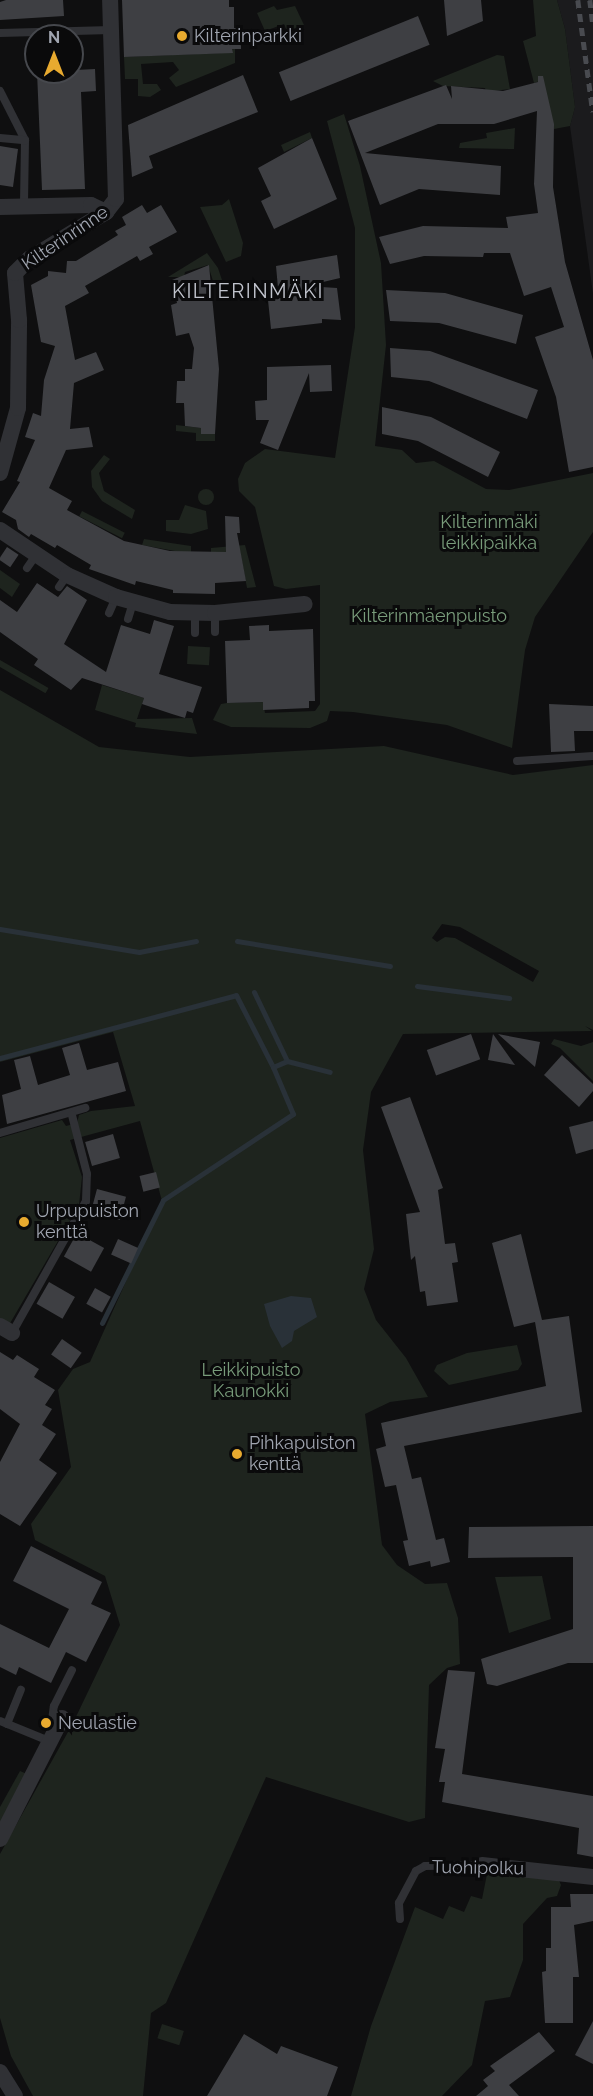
<!DOCTYPE html>
<meta charset="utf-8">
<style>
body{margin:0}
#map{position:relative;width:593px;height:2096px;overflow:hidden;background:#0f0f10;font-family:Raleway,sans-serif}
div>[style]{position:absolute}
.built>*{inset:0;background:#1b1b1d}
.green>*{inset:0;background:#1e241e;transform-origin:0 0}
.round{border-radius:50%}
.water>*{inset:0;background:#293138}
.stream>*{height:5px;margin:-2.5px;padding:0 2.5px;transform-origin:2.5px;border-radius:2.5px;background:#293138}
.building>*{inset:0;background:#3e3f43;transform-origin:0 0}
.service>*{height:8px;margin:-4px;padding:0 4px;transform-origin:4px;border-radius:4px;background:#303135}
.minor>*{height:16px;margin:-8px;padding:0 8px;transform-origin:8px;border-radius:8px;background:#303135}
.rail>*{height:4.5px;margin-top:-2.25px;transform-origin:0;background:repeating-linear-gradient(90deg,#494b50 0 8px,transparent 0 14px)}
.dots>*{width:16px;height:16px;translate:-50% -50%;box-sizing:border-box;border:3px solid #0a0a0b;border-radius:50%}
span{translate:-50% -50%;white-space:nowrap;text-align:center;line-height:1.15;-webkit-text-stroke:6px #0a0a0b;paint-order:stroke}
.poi-label{font-size:18px;color:#a0a5b0}
.left{translate:0 -50%;text-align:left}
.street-label{font-size:18px;color:#a0a5b0}
.park-label{font-size:18px;color:#789b7a}
.neighbourhood-label{font-size:20px;color:#c1c4cd;letter-spacing:1.5px}
.north{position:absolute;left:24px;top:24px;width:60px;height:60px;box-sizing:border-box;background:#0a0a0b;border:2px solid #46484d;border-radius:50%;rotate:0deg;font-size:16px;font-weight:700;line-height:24px;text-align:center;color:#a0a5b0}
.north::after{content:'';display:block;margin:auto;width:21px;height:27px;background:#e8aa2f;clip-path:polygon(50% 0,100% 100%,50% 72%,0 100%)}
</style>
<div id="map">
<div class="built">
<div style="clip-path:polygon(557px 0,593px 0,593px 294px,570px 126px,575px 107px,565px 29px)"></div>
</div>
<div class="green">
<div style="clip-path:polygon(533px 0,557px 0,565px 29px,575px 107px,570px 126px,554px 129px,543px 80px,534px 83px,523px 41px,536px 36px)"></div>
<div style="clip-path:polygon(274px 6px,277px 10px,295px 6px,304px 25px,287px 31px,284px 24px,265px 31px,257px 13px)"></div>
<div style="clip-path:polygon(235px 49px,235px 63px,176px 87px,169px 78px,179px 70px,173px 62px,141px 64px,143px 84px,157px 84px,161px 90px,150px 97px,138px 96px,138px 79px,125px 79px,124px 57px,222px 53px,222px 50px)"></div>
<div style="clip-path:polygon(497px 55px,504px 56px,510px 89px,486px 92px,485px 88px,443px 86px,433px 81px)"></div>
<div style="clip-path:polygon(344px 114px,360px 166px,381px 263px,386px 345px,375px 446px,402px 450px,416px 463px,434px 461px,486px 489px,509px 490px,593px 473px,593px 532px,535px 617px,525px 650px,512px 748px,447px 725px,353px 712px,330px 711px,327px 721px,310px 728px,231px 727px,213px 720px,221px 704px,227px 703px,263px 702px,265px 713px,315px 711px,320px 704px,320px 585px,286px 589px,274px 586px,255px 507px,239px 491px,238px 479px,245px 463px,265px 449px,335px 458px,355px 327px,355px 228px,327px 121px)"></div>
<div style="clip-path:polygon(515px 128px,514px 149px,459px 148px,460px 143px,487px 138px,486px 133px)"></div>
<div style="clip-path:polygon(310px 132px,312px 138px,284px 152px,281px 145px)"></div>
<div style="clip-path:polygon(229px 199px,243px 243px,241px 256px,226px 262px,200px 207px,222px 205px)"></div>
<div style="clip-path:polygon(207px 253px,218px 268px,222px 280px,213px 281px,208px 265px,185px 272px,184px 277px,168px 277px)"></div>
<div style="clip-path:polygon(176px 425px,201px 428px,201px 434px,215px 434px,215px 441px,196px 441px,196px 433px,176px 431px)"></div>
<div style="clip-path:polygon(104px 455px,110px 459px,99px 473px,104px 491px,135px 510px,132px 519px,102px 501px,92px 487px,91px 471px)"></div>
<div class="round" style="left:198px;top:489px;width:16px;height:16px"></div>
<div style="clip-path:polygon(185px 505px,206px 511px,208px 529px,191px 534px,166px 531px,166px 520px,179px 520px)"></div>
<div style="left:82px;top:511px;width:48px;height:6px;rotate:27deg"></div>
<div style="clip-path:polygon(144px 539px,191px 546px,191px 554px,142px 545px)"></div>
<div style="clip-path:polygon(245px 545px,256px 587px,247px 588px,240px 551px,211px 554px,211px 548px)"></div>
<div style="clip-path:polygon(0 570px,20px 584px,12px 597px,0 588px)"></div>
<div style="left:188px;top:646px;width:22px;height:18px;rotate:3deg"></div>
<div style="left:0;top:660px;width:56px;height:6px;rotate:30deg"></div>
<div style="clip-path:polygon(102px 685px,144px 698px,137px 719px,192px 718px,197px 734px,135px 727px,136px 723px,95px 710px)"></div>
<div style="clip-path:polygon(evenodd,0 690px,99px 747px,190px 757px,384px 746px,513px 775px,593px 765px,593px 1030px,585px 1026px,592px 1031px,403px 1034px,371px 1092px,363px 1150px,374px 1249px,364px 1289px,376px 1320px,406px 1358px,428px 1397px,390px 1402px,365px 1414px,382px 1545px,397px 1565px,425px 1584px,447px 1583px,458px 1618px,460px 1664px,447px 1668px,429px 1685px,425px 1818px,409px 1822px,266px 1777px,166px 2003px,151px 2013px,143px 2096px,33px 2096px,11px 2056px,0 2018px,0 1854px,73px 1723px,120px 1625px,105px 1576px,35px 1540px,31px 1524px,71px 1467px,58px 1390px,73px 1369px,90px 1362px,162px 1201px,140px 1121px,70px 1140px,82px 1177px,79px 1205px,9px 1325px,0 1320px,0 1138px,62px 1120px,66px 1126px,77px 1123px,79px 1115px,91px 1111px,135px 1106px,113px 1032px,0 1062px,0 690px,442px 924px,460px 927px,539px 971px,533px 982px,455px 938px,445px 937px,437px 942px,432px 938px,442px 924px)"></div>
<div style="clip-path:polygon(554px 1039px,581px 1046px,593px 1042px,593px 1081px,560px 1048px,551px 1044px)"></div>
<div style="clip-path:polygon(517px 1345px,522px 1364px,518px 1370px,449px 1385px,434px 1371px,437px 1365px,467px 1353px)"></div>
<div style="clip-path:polygon(542px 1576px,551px 1619px,509px 1633px,495px 1577px)"></div>
<div style="clip-path:polygon(20px 1771px,27px 1774px,0 1824px,0 1807px)"></div>
<div style="clip-path:polygon(487px 1874px,558px 1878px,561px 1885px,557px 1896px,547px 1898px,523px 1924px,523px 1960px,510px 1997px,485px 2001px,472px 2065px,442px 2096px,351px 2096px,371px 2026px,415px 1907px,443px 1919px,449px 1906px,464px 1912px,471px 1896px,482px 1899px)"></div>
<div style="left:162px;top:2024px;width:23px;height:15px;rotate:18deg"></div>
</div>
<div class="water">
<div style="clip-path:polygon(291px 1296px,311px 1298px,317px 1317px,294px 1331px,292px 1341px,282px 1348px,270px 1326px,264px 1304px)"></div>
</div>
<div class="stream">
<div style="left:0;top:929px;width:141px;rotate:9.4deg"></div>
<div style="left:139px;top:952px;width:58px;rotate:-10.9deg"></div>
<div style="left:237px;top:941px;width:155px;rotate:9.3deg"></div>
<div style="left:417px;top:986px;width:93px;rotate:7.4deg"></div>
<div style="left:254px;top:992px;width:76px;rotate:64.4deg"></div>
<div style="left:0;top:1058px;width:244px;rotate:-14.9deg"></div>
<div style="left:236px;top:995px;width:81px;rotate:62.8deg"></div>
<div style="left:273px;top:1067px;width:15px;rotate:-23deg"></div>
<div style="left:287px;top:1061px;width:44px;rotate:14.3deg"></div>
<div style="left:102px;top:1323px;width:137px;rotate:-63.6deg"></div>
<div style="left:163px;top:1200px;width:156px;rotate:-33.5deg"></div>
<div style="left:293px;top:1114px;width:51px;rotate:-113.1deg"></div>
</div>
<div class="building">
<div style="clip-path:polygon(6px 0,63px 0,64px 16px,0 20px,0 2px)"></div>
<div style="clip-path:polygon(122px 0,229px 0,229px 7px,234px 7px,234px 28px,241px 28px,241px 49px,232px 49px,233px 53px,124px 57px)"></div>
<div style="clip-path:polygon(444px 0,481px 0,483px 21px,447px 36px)"></div>
<div style="left:418px;top:16px;width:31px;height:150px;rotate:68deg"></div>
<div style="clip-path:polygon(95px 69px,96px 91px,81px 92px,85px 189px,42px 190px,37px 72px)"></div>
<div style="clip-path:polygon(243px 75px,258px 112px,149px 156px,153px 168px,132px 177px,128px 125px)"></div>
<div style="clip-path:polygon(538px 76px,543px 76px,554px 124px,553px 187px,565px 262px,593px 360px,593px 467px,569px 472px,556px 397px,535px 337px,564px 327px,551px 287px,524px 296px,510px 253px,484px 253px,483px 257px,424px 256px,390px 264px,379px 237px,423px 226px,508px 228px,506px 217px,538px 213px,534px 184px,537px 111px,494px 124px,438px 124px,365px 153px,501px 166px,500px 195px,419px 189px,380px 205px,348px 121px,446px 85px,452px 99px,451px 86px,503px 91px,538px 82px)"></div>
<div style="clip-path:polygon(312px 138px,337px 199px,274px 229px,261px 201px,271px 196px,258px 168px)"></div>
<div style="clip-path:polygon(0 146px,18px 149px,13px 187px,0 185px)"></div>
<div style="clip-path:polygon(142px 205px,147px 213px,161px 205px,177px 232px,149px 247px,153px 254px,140px 261px,137px 256px,85px 286px,89px 293px,65px 306px,75px 360px,96px 352px,104px 370px,74px 383px,70px 429px,89px 427px,93px 447px,66px 450px,49px 488px,72px 501px,67px 510px,124px 541px,170px 551px,226px 552px,225px 516px,239px 517px,240px 533px,237px 533px,246px 581px,215px 583px,215px 594px,173px 593px,173px 590px,136px 581px,135px 585px,89px 569px,91px 565px,57px 545px,55px 548px,31px 534px,29px 537px,18px 529px,16px 520px,2px 512px,20px 482px,17px 481px,35px 440px,25px 437px,33px 413px,41px 416px,44px 380px,55px 346px,41px 342px,31px 285px,48px 276px,48px 271px,66px 273px,67px 261px,76px 261px,118px 235px,115px 231px,126px 225px,122px 217px)"></div>
<div style="clip-path:polygon(337px 255px,340px 278px,306px 286px,337px 288px,341px 320px,322px 319px,322px 323px,271px 329px,268px 300px,279px 299px,276px 266px)"></div>
<div style="clip-path:polygon(209px 265px,219px 369px,215px 434px,201px 434px,201px 428px,185px 426px,184px 403px,176px 403px,177px 381px,185px 381px,185px 369px,192px 369px,194px 348px,189px 333px,176px 336px,171px 305px,177px 303px,172px 280px)"></div>
<div style="clip-path:polygon(386px 290px,445px 293px,523px 315px,516px 344px,439px 323px,390px 321px)"></div>
<div style="clip-path:polygon(390px 348px,430px 351px,538px 390px,527px 419px,429px 381px,391px 377px)"></div>
<div style="clip-path:polygon(331px 365px,332px 391px,310px 392px,309px 373px,278px 450px,260px 443px,269px 420px,256px 420px,255px 401px,267px 400px,267px 367px)"></div>
<div style="clip-path:polygon(382px 407px,431px 417px,500px 452px,488px 477px,418px 441px,382px 434px)"></div>
<div style="left:7px;top:547px;width:14px;height:15px;rotate:34deg"></div>
<div style="clip-path:polygon(37px 583px,58px 597px,67px 586px,87px 600px,64px 644px,106px 672px,121px 625px,150px 634px,154px 620px,174px 626px,159px 674px,202px 687px,193px 713px,187px 711px,185px 718px,172px 714px,142px 704px,144px 698px,82px 678px,71px 690px,34px 665px,38px 659px,0 632px,0 600px,17px 612px)"></div>
<div style="clip-path:polygon(269px 625px,269px 631px,313px 629px,315px 701px,309px 701px,309px 708px,263px 710px,263px 702px,227px 703px,225px 641px,250px 640px,249px 626px)"></div>
<div style="clip-path:polygon(549px 704px,593px 706px,593px 731px,574px 731px,575px 751px,551px 752px)"></div>
<div style="left:471px;top:1034px;width:27px;height:47px;rotate:70deg"></div>
<div style="clip-path:polygon(493px 1034px,515px 1065px,488px 1060px)"></div>
<div style="clip-path:polygon(498px 1034px,540px 1042px,535px 1067px)"></div>
<div style="clip-path:polygon(79px 1043px,87px 1070px,118px 1062px,126px 1091px,7px 1124px,2px 1095px,21px 1089px,14px 1060px,30px 1056px,38px 1085px,70px 1075px,62px 1048px)"></div>
<div style="clip-path:polygon(562px 1055px,593px 1084px,593px 1091px,579px 1107px,544px 1075px)"></div>
<div style="clip-path:polygon(410px 1097px,443px 1188px,438px 1190px,445px 1244px,455px 1243px,458px 1262px,452px 1263px,458px 1302px,427px 1306px,425px 1291px,420px 1292px,415px 1256px,411px 1260px,406px 1214px,420px 1212px,381px 1107px)"></div>
<div style="clip-path:polygon(593px 1121px,593px 1149px,576px 1154px,569px 1127px)"></div>
<div style="left:113px;top:1134px;width:25px;height:29px;rotate:74deg"></div>
<div style="left:156px;top:1172px;width:16px;height:17px;rotate:76deg"></div>
<div style="left:97px;top:1189px;width:30px;height:24px;rotate:15deg"></div>
<div style="left:77px;top:1233px;width:31px;height:27px;rotate:29deg"></div>
<div style="clip-path:polygon(521px 1234px,542px 1320px,569px 1316px,582px 1412px,404px 1446px,412px 1479px,421px 1477px,436px 1540px,444px 1538px,450px 1562px,431px 1567px,430px 1561px,409px 1566px,403px 1541px,408px 1540px,396px 1485px,385px 1487px,376px 1449px,386px 1446px,381px 1423px,546px 1386px,535px 1322px,514px 1327px,492px 1243px)"></div>
<div style="left:118px;top:1239px;width:22px;height:17px;rotate:24deg"></div>
<div style="left:49px;top:1282px;width:30px;height:25px;rotate:30deg"></div>
<div style="left:95px;top:1288px;width:18px;height:18px;rotate:29deg"></div>
<div style="left:62px;top:1339px;width:24px;height:19px;rotate:35deg"></div>
<div style="clip-path:polygon(0 1352px,13px 1360px,17px 1355px,39px 1369px,34px 1377px,55px 1390px,45px 1405px,52px 1409px,42px 1425px,56px 1434px,39px 1460px,57px 1473px,20px 1526px,0 1514px,0 1462px,20px 1424px,0 1409px)"></div>
<div style="clip-path:polygon(593px 1526px,593px 1663px,568px 1663px,497px 1686px,487px 1684px,481px 1659px,573px 1629px,573px 1557px,468px 1558px,469px 1527px)"></div>
<div style="clip-path:polygon(31px 1546px,102px 1582px,91px 1604px,111px 1613px,86px 1662px,66px 1652px,51px 1683px,19px 1667px,16px 1675px,0 1667px,0 1624px,49px 1648px,69px 1609px,13px 1581px)"></div>
<div style="clip-path:polygon(448px 1670px,475px 1672px,462px 1774px,593px 1796px,593px 1857px,577px 1854px,579px 1828px,442px 1802px,445px 1782px,439px 1782px,445px 1749px,435px 1748px)"></div>
<div style="clip-path:polygon(570px 1894px,593px 1894px,593px 1921px,574px 1925px,579px 1977px,573px 1977px,573px 2023px,545px 2023px,542px 1972px,546px 1971px,546px 1948px,551px 1948px,551px 1907px,571px 1907px)"></div>
<div style="clip-path:polygon(593px 2021px,593px 2064px,575px 2055px)"></div>
<div style="clip-path:polygon(539px 2032px,555px 2051px,509px 2085px,519px 2096px,476px 2096px,488px 2086px,483px 2080px,495px 2071px,490px 2066px)"></div>
<div style="clip-path:polygon(244px 2034px,277px 2054px,281px 2046px,338px 2067px,327px 2096px,207px 2096px)"></div>
</div>
<div class="service">
<div style="left:0;top:33px;width:111px;rotate:-1.5deg"></div>
<div style="left:0;top:91px;width:55px;rotate:63deg"></div>
<div style="left:25px;top:140px;width:66px;rotate:90.9deg"></div>
<div style="left:0;top:138px;width:25px;rotate:5deg"></div>
<div style="left:27px;top:568px;width:16px;rotate:-55deg"></div>
<div style="left:59px;top:587px;width:14px;rotate:-56deg"></div>
<div style="left:109px;top:613px;width:17px;rotate:-66deg"></div>
<div style="left:128px;top:619px;width:17px;rotate:-73deg"></div>
<div style="left:215px;top:632px;width:19px;rotate:-90deg"></div>
<div style="left:195px;top:633px;width:19px;rotate:-90deg"></div>
<div style="left:517px;top:761px;width:76px;rotate:-3.8deg"></div>
<div style="left:0;top:1133px;width:89px;rotate:-16.4deg"></div>
<div style="left:12px;top:1333px;width:151px;rotate:-60.7deg"></div>
<div style="left:86px;top:1201px;width:27px;rotate:-88deg"></div>
<div style="left:87px;top:1174px;width:61px;rotate:-104.3deg"></div>
<div style="left:0;top:1721px;width:53px;rotate:22.2deg"></div>
<div style="left:7px;top:1724px;width:37px;rotate:-68deg"></div>
<div style="left:51px;top:1729px;width:23px;rotate:-83deg"></div>
<div style="left:54px;top:1706px;width:40px;rotate:-63.4deg"></div>
<div style="left:400px;top:1919px;width:16px;rotate:-94deg"></div>
<div style="left:399px;top:1903px;width:36px;rotate:-62deg"></div>
<div style="left:416px;top:1871px;width:10px;rotate:-29deg"></div>
<div style="left:425px;top:1866px;width:57px;rotate:-1deg"></div>
</div>
<div class="minor">
<div style="left:0;top:207px;width:91px;rotate:-1.3deg"></div>
<div style="left:91px;top:205px;width:17px;rotate:25deg"></div>
<div style="left:0;top:473px;width:67px;rotate:-74.5deg"></div>
<div style="left:18px;top:408px;width:88px;rotate:-89.3deg"></div>
<div style="left:19px;top:320px;width:47px;rotate:-94.9deg"></div>
<div style="left:15px;top:273px;width:20px;rotate:-45deg"></div>
<div style="left:29px;top:259px;width:90px;rotate:-31.4deg"></div>
<div style="left:106px;top:212px;width:16px;rotate:-52deg"></div>
<div style="left:116px;top:199px;width:199px;rotate:-91.7deg"></div>
<div style="left:0;top:530px;width:81px;rotate:33.9deg"></div>
<div style="left:67px;top:575px;width:54px;rotate:24.2deg"></div>
<div style="left:116px;top:597px;width:56px;rotate:15.5deg"></div>
<div style="left:170px;top:612px;width:45px;rotate:1.3deg"></div>
<div style="left:215px;top:613px;width:90px;rotate:-5.7deg"></div>
<div style="left:0;top:1326px;width:14px;rotate:30deg"></div>
<div style="left:0;top:1839px;width:136px;rotate:-62.9deg"></div>
<div style="left:482px;top:1865px;width:112px;rotate:6.2deg"></div>
<div style="left:0;top:2072px;width:28px;rotate:58deg"></div>
</div>
<div class="rail">
<div style="left:578px;top:0;width:113px;rotate:82.4deg"></div>
<div style="left:590px;top:0;width:23px;rotate:83deg"></div>
</div>
<div class="dots">
<div style="left:182px;top:36px;background:#e8aa2f"></div>
<div style="left:24px;top:1222px;background:#e8aa2f"></div>
<div style="left:237px;top:1454px;background:#e8aa2f"></div>
<div style="left:46px;top:1723px;background:#e8aa2f"></div>
</div>
<div class="poi-label">
<span class="left" style="left:194px;top:36px">Kilterinparkki</span>
<span class="left" style="left:36px;top:1222px">Urpupuiston<br>kenttä</span>
<span class="left" style="left:249px;top:1454px">Pihkapuiston<br>kenttä</span>
<span class="left" style="left:58px;top:1723px">Neulastie</span>
</div>
<div class="street-label">
<span style="left:65px;top:238px;rotate:-34deg">Kilterinrinne</span>
<span style="left:478px;top:1868px;rotate:1deg">Tuohipolku</span>
</div>
<div class="park-label">
<span style="left:489px;top:533px">Kilterinmäki<br>leikkipaikka</span>
<span style="left:429px;top:616px">Kilterinmäenpuisto</span>
<span style="left:251px;top:1381px">Leikkipuisto<br>Kaunokki</span>
</div>
<div class="neighbourhood-label">
<span style="left:248px;top:291px">KILTERINMÄKI</span>
</div>
<div class="north">N</div>
</div>
